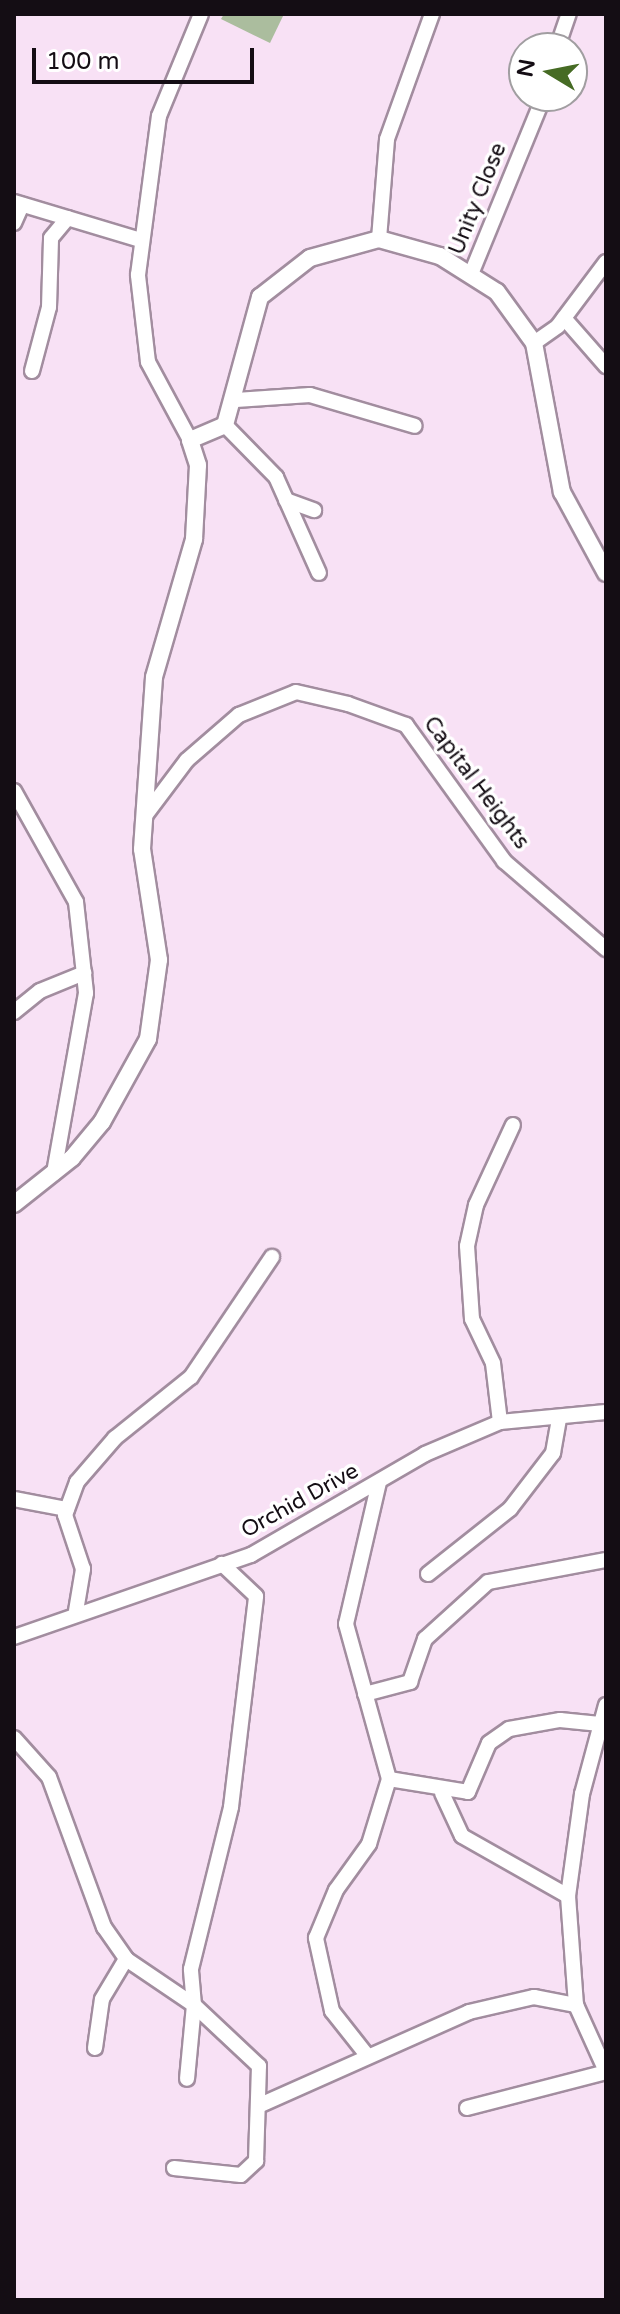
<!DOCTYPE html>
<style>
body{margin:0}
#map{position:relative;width:620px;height:2314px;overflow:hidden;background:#f8e1f5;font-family:"Varela Round",sans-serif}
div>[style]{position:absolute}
.green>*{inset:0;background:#abbd9e}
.roads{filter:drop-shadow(2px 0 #a28d9f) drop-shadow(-2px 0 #a28d9f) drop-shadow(0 2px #a28d9f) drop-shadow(0 -2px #a28d9f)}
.minor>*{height:14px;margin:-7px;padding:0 7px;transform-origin:7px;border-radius:7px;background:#fff}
.tertiary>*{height:16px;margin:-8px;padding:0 8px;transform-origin:8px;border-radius:8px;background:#fff}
span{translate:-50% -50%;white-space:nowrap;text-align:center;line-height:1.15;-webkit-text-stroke:7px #fff;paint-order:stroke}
.street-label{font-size:22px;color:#140d14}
.frame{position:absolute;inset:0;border:16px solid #140d14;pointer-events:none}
.north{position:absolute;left:508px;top:32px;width:80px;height:80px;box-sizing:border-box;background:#fff;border:2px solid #a19ea1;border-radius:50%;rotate:280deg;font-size:22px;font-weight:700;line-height:32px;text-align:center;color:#140d14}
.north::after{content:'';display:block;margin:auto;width:28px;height:36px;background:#466b24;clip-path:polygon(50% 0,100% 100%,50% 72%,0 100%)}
.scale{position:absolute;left:32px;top:48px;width:222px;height:36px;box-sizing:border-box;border:4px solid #140d14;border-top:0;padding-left:10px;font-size:24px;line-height:28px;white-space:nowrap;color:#140d14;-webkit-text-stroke:6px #fff;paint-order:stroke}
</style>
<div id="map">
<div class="green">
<div style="clip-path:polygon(224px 14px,284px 14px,270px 43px,221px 19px)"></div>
</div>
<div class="roads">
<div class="minor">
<div style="left:557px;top:48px;width:36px;rotate:-71deg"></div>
<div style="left:14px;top:202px;width:133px;rotate:16.7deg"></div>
<div style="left:14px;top:223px;width:20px;rotate:-66deg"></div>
<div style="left:379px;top:239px;width:100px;rotate:-85.4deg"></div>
<div style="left:387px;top:139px;width:133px;rotate:-70.2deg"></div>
<div style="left:471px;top:274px;width:192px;rotate:-67.7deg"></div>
<div style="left:564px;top:318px;width:64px;rotate:48.8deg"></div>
<div style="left:534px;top:343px;width:29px;rotate:-35deg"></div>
<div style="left:558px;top:326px;width:80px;rotate:-53.1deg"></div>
<div style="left:32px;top:371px;width:66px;rotate:-75.1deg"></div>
<div style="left:49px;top:307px;width:69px;rotate:-88.3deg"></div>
<div style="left:51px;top:238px;width:26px;rotate:-50deg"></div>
<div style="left:236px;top:400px;width:74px;rotate:-3.9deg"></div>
<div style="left:310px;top:395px;width:109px;rotate:16.4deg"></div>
<div style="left:225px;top:425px;width:73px;rotate:45.6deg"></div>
<div style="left:276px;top:477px;width:105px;rotate:65.9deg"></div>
<div style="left:190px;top:440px;width:89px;rotate:-118.3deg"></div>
<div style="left:148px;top:362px;width:88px;rotate:-96.6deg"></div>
<div style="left:138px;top:275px;width:160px;rotate:-82.5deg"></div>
<div style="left:159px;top:116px;width:110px;rotate:-67.6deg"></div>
<div style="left:286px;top:500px;width:30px;rotate:20deg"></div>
<div style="left:14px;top:791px;width:127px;rotate:60.8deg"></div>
<div style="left:76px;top:902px;width:92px;rotate:83.7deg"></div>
<div style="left:86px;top:993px;width:183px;rotate:100.1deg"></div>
<div style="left:144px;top:817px;width:71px;rotate:-53deg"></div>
<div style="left:187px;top:760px;width:69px;rotate:-40.9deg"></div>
<div style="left:239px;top:715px;width:61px;rotate:-22deg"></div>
<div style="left:296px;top:692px;width:53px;rotate:13deg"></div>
<div style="left:348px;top:704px;width:62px;rotate:19.9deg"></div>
<div style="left:406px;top:725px;width:168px;rotate:54.2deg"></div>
<div style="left:504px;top:861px;width:135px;rotate:40.8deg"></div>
<div style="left:14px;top:1012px;width:33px;rotate:-39deg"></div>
<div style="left:40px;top:991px;width:48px;rotate:-22.2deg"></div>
<div style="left:500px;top:1422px;width:59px;rotate:-96.8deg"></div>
<div style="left:493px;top:1363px;width:49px;rotate:-115.5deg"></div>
<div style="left:472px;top:1319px;width:73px;rotate:-93.9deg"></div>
<div style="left:467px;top:1246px;width:42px;rotate:-77.6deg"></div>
<div style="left:476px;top:1205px;width:88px;rotate:-65.2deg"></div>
<div style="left:14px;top:1499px;width:54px;rotate:10.7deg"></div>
<div style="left:428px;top:1574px;width:105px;rotate:-38.4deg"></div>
<div style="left:510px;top:1509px;width:71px;rotate:-52.5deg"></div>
<div style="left:553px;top:1453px;width:34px;rotate:-80deg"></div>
<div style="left:76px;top:1611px;width:43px;rotate:-80.5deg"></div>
<div style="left:83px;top:1569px;width:57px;rotate:-108.4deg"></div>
<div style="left:65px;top:1515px;width:35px;rotate:-70deg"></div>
<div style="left:77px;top:1482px;width:58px;rotate:-49.2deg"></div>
<div style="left:115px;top:1438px;width:97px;rotate:-38.8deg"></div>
<div style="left:191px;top:1377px;width:145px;rotate:-56deg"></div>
<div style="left:14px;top:1637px;width:251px;rotate:-19.1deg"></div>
<div style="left:251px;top:1555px;width:201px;rotate:-30.1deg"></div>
<div style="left:425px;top:1454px;width:82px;rotate:-23.1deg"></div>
<div style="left:500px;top:1422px;width:106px;rotate:-5.4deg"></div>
<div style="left:365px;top:1694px;width:47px;rotate:-14.9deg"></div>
<div style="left:410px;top:1682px;width:46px;rotate:-70.8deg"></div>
<div style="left:425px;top:1639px;width:85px;rotate:-42.1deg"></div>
<div style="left:488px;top:1582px;width:120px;rotate:-10.6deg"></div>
<div style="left:606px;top:1705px;width:92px;rotate:105.1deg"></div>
<div style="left:582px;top:1794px;width:103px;rotate:97.8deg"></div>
<div style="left:568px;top:1896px;width:109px;rotate:85.8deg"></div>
<div style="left:576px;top:2005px;width:72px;rotate:65.6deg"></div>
<div style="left:14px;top:1738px;width:52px;rotate:48.1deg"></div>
<div style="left:49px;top:1777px;width:160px;rotate:69.9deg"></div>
<div style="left:104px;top:1927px;width:39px;rotate:55deg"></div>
<div style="left:126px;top:1959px;width:82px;rotate:34.1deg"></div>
<div style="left:194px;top:2005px;width:74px;rotate:95.4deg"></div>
<div style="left:389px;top:1779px;width:80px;rotate:9.3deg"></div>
<div style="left:468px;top:1792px;width:53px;rotate:-66.8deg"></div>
<div style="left:489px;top:1743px;width:24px;rotate:-35deg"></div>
<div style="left:509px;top:1729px;width:52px;rotate:-10deg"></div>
<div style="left:560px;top:1720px;width:40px;rotate:5.7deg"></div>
<div style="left:442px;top:1793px;width:47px;rotate:65.1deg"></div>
<div style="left:462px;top:1836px;width:122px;rotate:29.5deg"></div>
<div style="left:95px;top:2048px;width:49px;rotate:-81.9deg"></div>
<div style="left:102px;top:1999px;width:47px;rotate:-59deg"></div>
<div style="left:366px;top:2054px;width:55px;rotate:-128.3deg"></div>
<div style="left:332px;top:2011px;width:75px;rotate:-102.4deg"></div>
<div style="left:316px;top:1938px;width:52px;rotate:-67.4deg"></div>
<div style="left:336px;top:1890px;width:57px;rotate:-54.3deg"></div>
<div style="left:369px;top:1844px;width:68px;rotate:-72.9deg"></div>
<div style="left:389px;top:1779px;width:161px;rotate:-105.5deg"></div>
<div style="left:346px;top:1624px;width:146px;rotate:-76.9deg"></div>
<div style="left:258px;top:2106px;width:231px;rotate:-24deg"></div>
<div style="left:469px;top:2012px;width:67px;rotate:-13deg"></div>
<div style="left:534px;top:1997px;width:43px;rotate:10.8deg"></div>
<div style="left:467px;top:2108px;width:144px;rotate:-14.5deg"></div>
<div style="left:174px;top:2168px;width:67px;rotate:6deg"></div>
<div style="left:241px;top:2175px;width:21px;rotate:-43deg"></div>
<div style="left:256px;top:2161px;width:95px;rotate:-88.2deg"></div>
<div style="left:259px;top:2066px;width:89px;rotate:-136.8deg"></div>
<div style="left:194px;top:2005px;width:36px;rotate:-95deg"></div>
<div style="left:191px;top:1969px;width:167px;rotate:-76.1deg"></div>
<div style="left:231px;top:1807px;width:212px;rotate:-83.2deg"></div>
<div style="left:256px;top:1596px;width:47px;rotate:-136.7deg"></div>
</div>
<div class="tertiary">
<div style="left:14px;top:1204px;width:74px;rotate:-38.4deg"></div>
<div style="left:72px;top:1158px;width:47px;rotate:-50.2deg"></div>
<div style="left:102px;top:1122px;width:95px;rotate:-61deg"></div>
<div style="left:148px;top:1039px;width:80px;rotate:-82.1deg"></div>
<div style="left:159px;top:960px;width:112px;rotate:-98.7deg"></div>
<div style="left:142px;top:849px;width:172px;rotate:-86deg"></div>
<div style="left:154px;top:677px;width:144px;rotate:-73.8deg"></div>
<div style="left:194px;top:539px;width:74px;rotate:-86.9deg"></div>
<div style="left:198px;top:465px;width:26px;rotate:-108deg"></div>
<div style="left:190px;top:440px;width:38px;rotate:-23deg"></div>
<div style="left:225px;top:425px;width:133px;rotate:-74.7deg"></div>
<div style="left:260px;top:297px;width:63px;rotate:-38deg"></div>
<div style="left:310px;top:258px;width:72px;rotate:-15.4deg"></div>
<div style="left:379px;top:239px;width:63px;rotate:15.6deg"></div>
<div style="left:440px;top:256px;width:67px;rotate:32.3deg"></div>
<div style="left:497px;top:292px;width:63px;rotate:54deg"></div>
<div style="left:534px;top:343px;width:152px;rotate:79.4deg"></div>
<div style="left:562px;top:492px;width:92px;rotate:61.5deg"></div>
</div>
</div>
<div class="street-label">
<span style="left:478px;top:199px;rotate:-68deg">Unity Close</span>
<span style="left:476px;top:783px;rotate:53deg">Capital Heights</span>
<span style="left:300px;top:1501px;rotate:-29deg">Orchid Drive</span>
</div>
<div class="frame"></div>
<div class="north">N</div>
<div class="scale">100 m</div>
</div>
